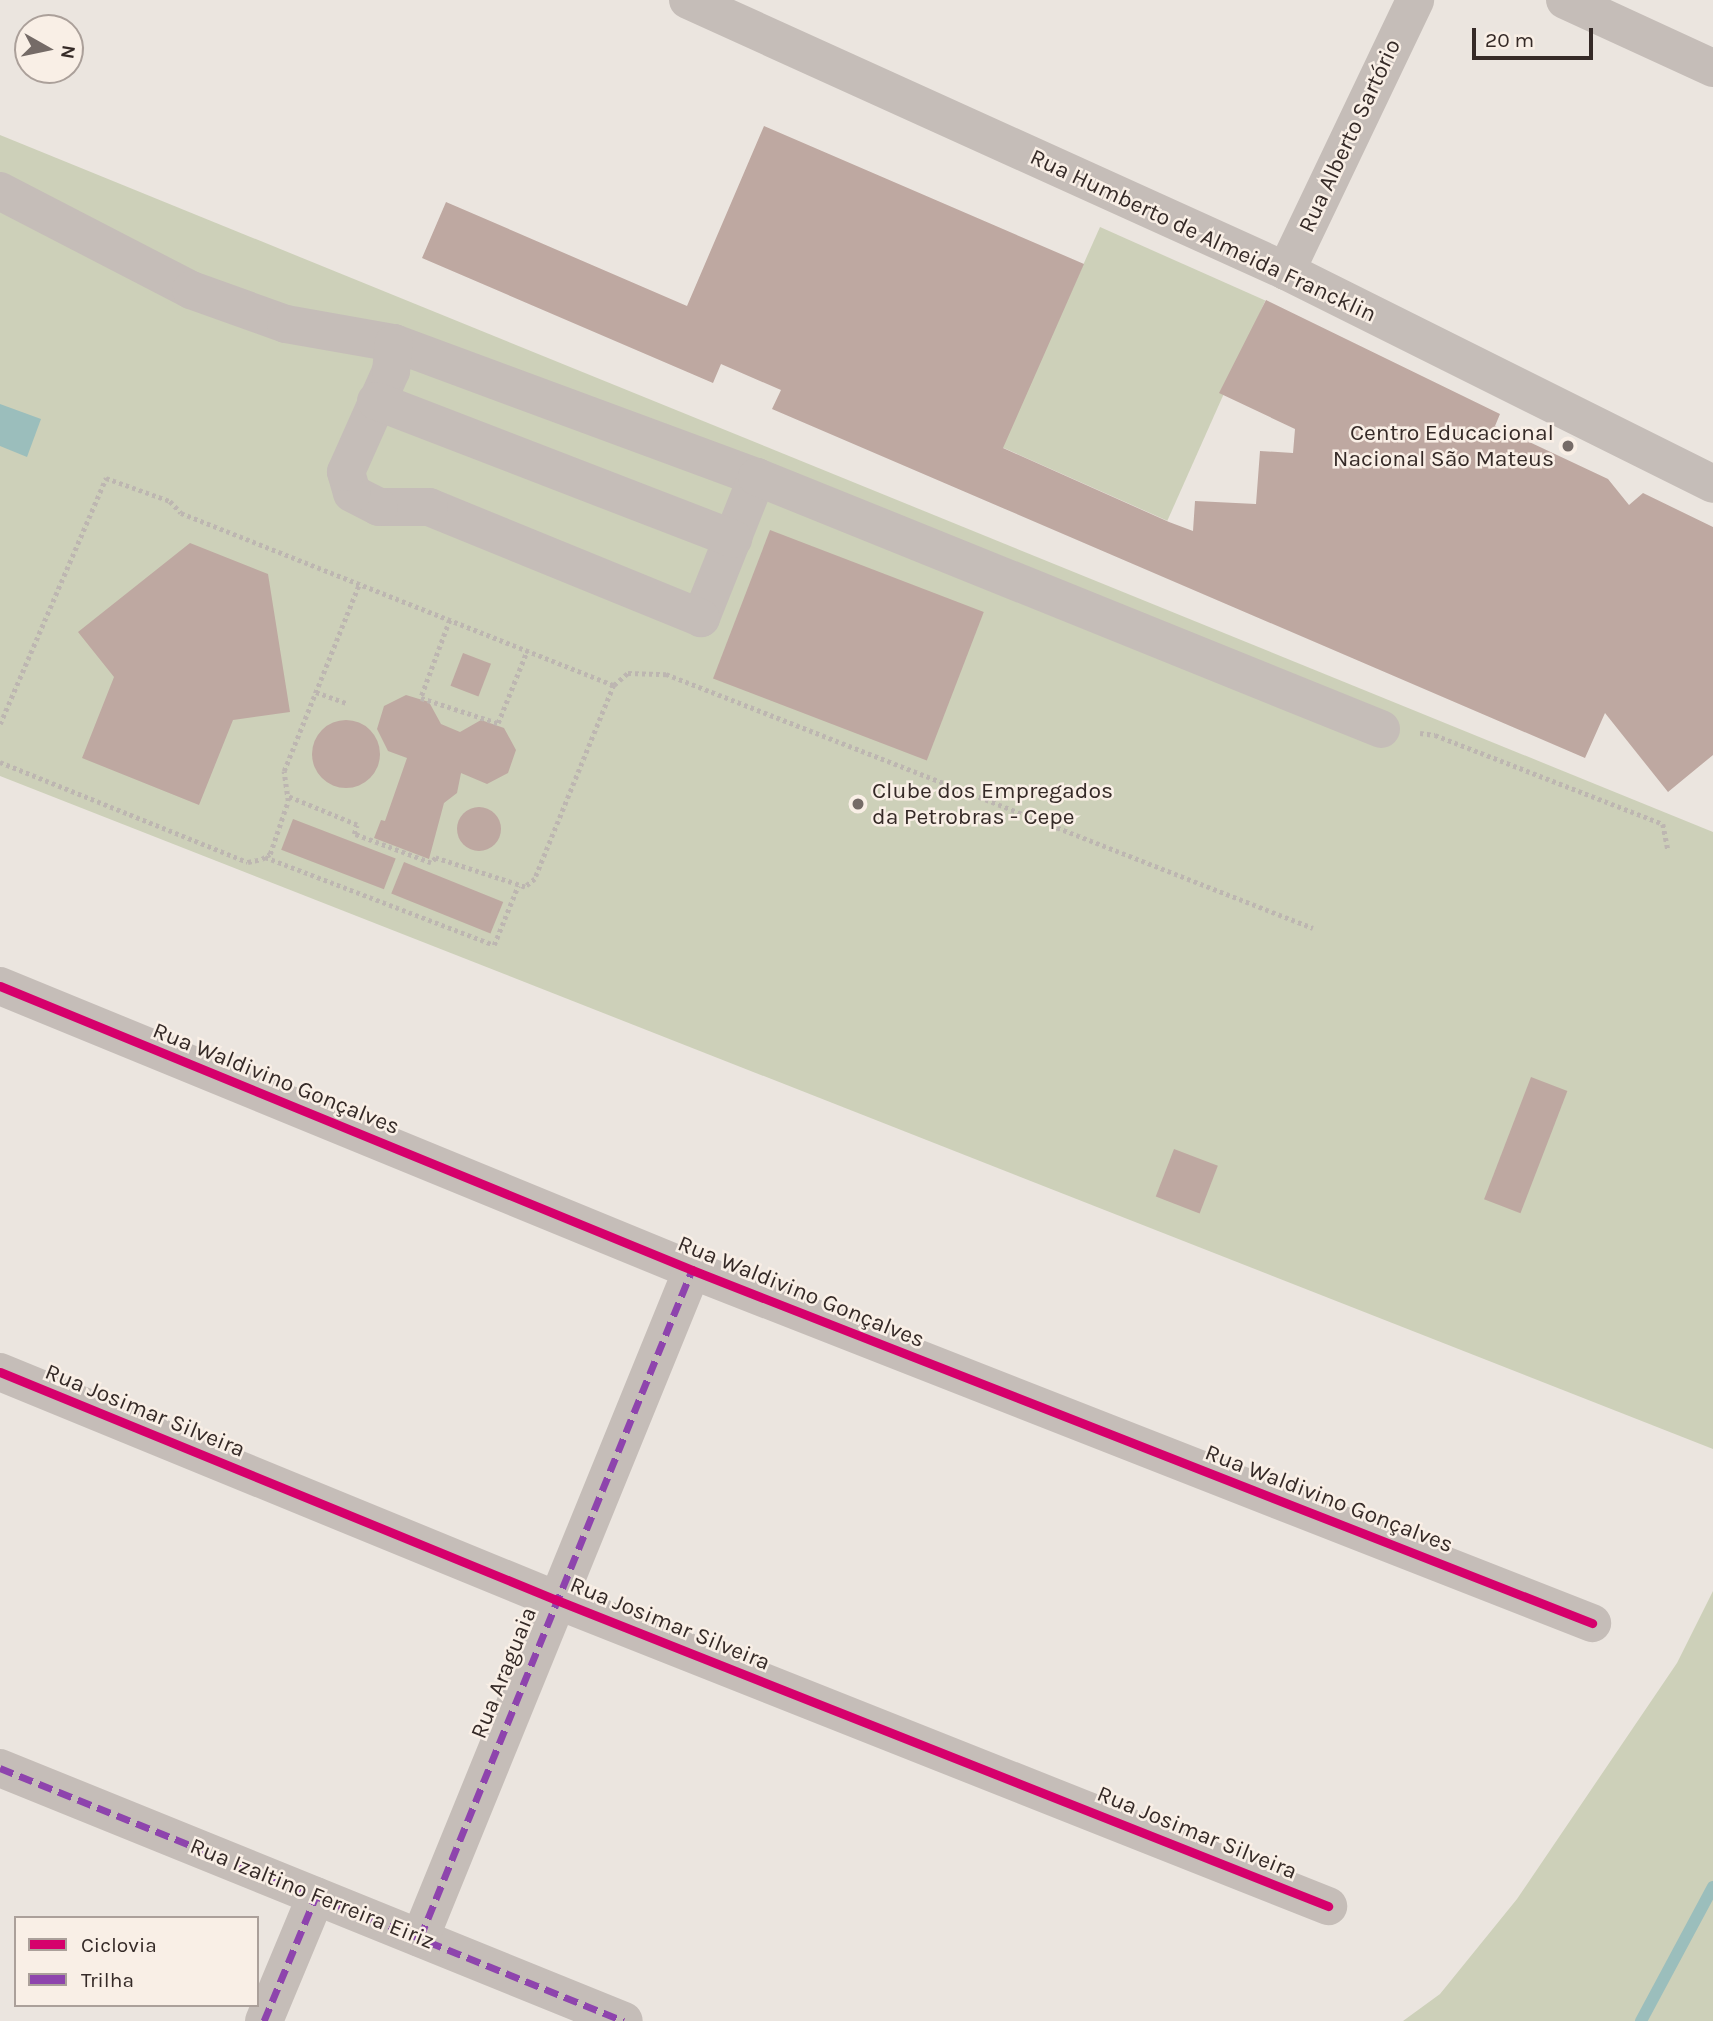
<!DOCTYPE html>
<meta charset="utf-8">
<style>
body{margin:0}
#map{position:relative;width:1713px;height:2021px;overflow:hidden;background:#ebe5df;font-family:Karla,sans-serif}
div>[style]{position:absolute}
.green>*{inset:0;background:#cdd0b9;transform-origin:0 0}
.water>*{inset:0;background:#9bbebc}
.stream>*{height:12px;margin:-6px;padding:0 6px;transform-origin:6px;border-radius:6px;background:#9bbebc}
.building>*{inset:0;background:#bea8a1;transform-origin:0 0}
.round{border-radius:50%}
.path>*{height:4.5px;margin-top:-2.25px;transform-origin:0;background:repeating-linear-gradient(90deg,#bdb6b1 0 3.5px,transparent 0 7px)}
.minor>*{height:38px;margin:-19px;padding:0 19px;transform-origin:19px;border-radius:19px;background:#c5bdb8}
.quiet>*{height:7px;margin-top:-3.5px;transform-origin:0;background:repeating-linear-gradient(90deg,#8e44ad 0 14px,transparent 0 21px)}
.cycleway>*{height:9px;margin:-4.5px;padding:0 4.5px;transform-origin:4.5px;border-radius:4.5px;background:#d6006c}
.dots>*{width:19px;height:19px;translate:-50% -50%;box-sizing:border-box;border:4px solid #f9efe6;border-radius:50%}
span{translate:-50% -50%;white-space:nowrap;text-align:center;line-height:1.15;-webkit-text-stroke:5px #f9efe6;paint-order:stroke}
.street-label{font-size:23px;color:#352a27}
.poi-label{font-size:23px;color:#352a27}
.right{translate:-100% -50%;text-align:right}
.left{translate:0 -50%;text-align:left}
.legend{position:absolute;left:14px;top:1916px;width:245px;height:91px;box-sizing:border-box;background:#f9efe6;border:2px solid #aba09a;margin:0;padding:9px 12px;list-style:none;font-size:21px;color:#352a27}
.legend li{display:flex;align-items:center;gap:14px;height:35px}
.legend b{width:35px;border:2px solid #aba09a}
.north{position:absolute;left:14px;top:14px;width:70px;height:70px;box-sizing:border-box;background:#f9efe6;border:2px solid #aba09a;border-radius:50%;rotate:99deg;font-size:19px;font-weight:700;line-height:28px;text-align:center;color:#352a27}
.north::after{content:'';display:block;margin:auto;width:24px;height:32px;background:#756b67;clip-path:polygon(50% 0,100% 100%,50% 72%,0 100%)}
.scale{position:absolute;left:1472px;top:28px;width:121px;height:32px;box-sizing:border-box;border:4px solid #352a27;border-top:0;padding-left:9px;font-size:21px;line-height:24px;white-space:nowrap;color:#352a27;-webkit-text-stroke:5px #f9efe6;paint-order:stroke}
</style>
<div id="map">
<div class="green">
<div style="clip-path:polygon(0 135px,1713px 832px,1713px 1449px,0 776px)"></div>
<div style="left:1100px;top:227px;width:181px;height:241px;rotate:24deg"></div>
<div style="clip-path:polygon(1713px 1591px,1713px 2021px,1403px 2021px,1440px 1994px,1517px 1899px,1677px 1663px)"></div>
</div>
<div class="water">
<div style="clip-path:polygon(0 404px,41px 419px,27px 457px,0 446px)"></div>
</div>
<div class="stream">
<div style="left:1641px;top:2021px;width:152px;rotate:-61.8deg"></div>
</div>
<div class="building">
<div style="clip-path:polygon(764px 126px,1084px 264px,1003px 448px,1169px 522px,1193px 531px,1195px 501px,1256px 504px,1260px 451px,1293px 453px,1295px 429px,1219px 393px,1266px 300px,1500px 414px,1495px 426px,1608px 479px,1629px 505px,1643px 493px,1713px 527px,1713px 755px,1668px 792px,1605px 713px,1585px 758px,772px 409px,781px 390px,721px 364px,713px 383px,422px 258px,446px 202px,687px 306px)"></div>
<div style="left:770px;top:530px;width:229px;height:159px;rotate:21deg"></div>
<div style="clip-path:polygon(190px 543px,268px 574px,290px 712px,233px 720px,199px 805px,82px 758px,114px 677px,78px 632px)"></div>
<div style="left:463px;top:653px;width:30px;height:35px;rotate:21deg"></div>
<div style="clip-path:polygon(406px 695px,429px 702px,441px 724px,460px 732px,481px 720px,504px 728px,516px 750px,508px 773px,487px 784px,461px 773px,457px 793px,444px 803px,429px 859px,374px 838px,381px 820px,385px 821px,407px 758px,388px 751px,377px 729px,384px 706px)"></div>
<div class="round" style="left:312px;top:720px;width:68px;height:68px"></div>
<div class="round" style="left:457px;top:807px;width:44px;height:44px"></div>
<div style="left:293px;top:819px;width:110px;height:33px;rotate:21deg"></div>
<div style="left:404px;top:862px;width:107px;height:34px;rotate:22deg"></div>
<div style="left:1531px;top:1077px;width:39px;height:131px;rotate:21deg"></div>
<div style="left:1174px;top:1149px;width:47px;height:51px;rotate:21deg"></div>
</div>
<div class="path">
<div style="left:450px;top:620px;width:83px;rotate:110.4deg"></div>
<div style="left:421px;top:698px;width:81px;rotate:18deg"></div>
<div style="left:498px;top:723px;width:78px;rotate:-68.1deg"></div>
<div style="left:614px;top:685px;width:18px;rotate:-41deg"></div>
<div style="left:628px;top:673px;width:38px;rotate:2deg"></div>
<div style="left:666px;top:674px;width:695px;rotate:21.43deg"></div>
<div style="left:316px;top:692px;width:33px;rotate:20deg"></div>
<div style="left:0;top:724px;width:268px;rotate:-66.7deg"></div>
<div style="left:106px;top:478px;width:68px;rotate:19.8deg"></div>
<div style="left:170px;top:501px;width:16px;rotate:47deg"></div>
<div style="left:181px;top:513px;width:466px;rotate:21.7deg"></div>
<div style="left:614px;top:685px;width:209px;rotate:112.2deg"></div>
<div style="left:535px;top:879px;width:13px;rotate:141deg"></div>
<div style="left:525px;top:887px;width:94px;rotate:-162deg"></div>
<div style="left:436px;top:858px;width:7px;rotate:135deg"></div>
<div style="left:431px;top:863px;width:82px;rotate:-159.4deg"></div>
<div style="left:354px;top:834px;width:9px;rotate:-72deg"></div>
<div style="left:357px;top:825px;width:76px;rotate:-157.5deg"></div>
<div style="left:1420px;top:733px;width:15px;rotate:8deg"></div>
<div style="left:1435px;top:735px;width:245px;rotate:21.3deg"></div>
<div style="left:1663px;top:824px;width:26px;rotate:79deg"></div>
<div style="left:0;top:762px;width:267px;rotate:22deg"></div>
<div style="left:248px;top:862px;width:14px;rotate:-12deg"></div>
<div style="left:262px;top:859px;width:9px;rotate:-32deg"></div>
<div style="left:270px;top:854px;width:56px;rotate:-71.2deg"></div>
<div style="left:288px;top:801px;width:30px;rotate:-98deg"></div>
<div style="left:284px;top:771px;width:201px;rotate:-68.1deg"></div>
<div style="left:265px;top:857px;width:245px;rotate:21deg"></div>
<div style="left:494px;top:945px;width:64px;rotate:-67.9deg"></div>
</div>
<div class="minor">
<div style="left:688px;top:0;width:657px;rotate:24.38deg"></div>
<div style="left:1286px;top:271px;width:477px;rotate:26.5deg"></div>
<div style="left:1565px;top:0;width:163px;rotate:24.7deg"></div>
<div style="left:0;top:191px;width:215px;rotate:27.4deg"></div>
<div style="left:191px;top:290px;width:101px;rotate:19.7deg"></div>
<div style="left:286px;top:324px;width:110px;rotate:10deg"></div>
<div style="left:1286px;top:271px;width:300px;rotate:-64.5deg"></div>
<div style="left:394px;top:343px;width:387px;rotate:20.3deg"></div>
<div style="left:757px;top:477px;width:152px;rotate:111.7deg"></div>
<div style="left:701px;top:618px;width:294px;rotate:-157.8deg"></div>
<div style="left:429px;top:507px;width:50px;rotate:180deg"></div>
<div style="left:379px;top:507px;width:30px;rotate:-153deg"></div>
<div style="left:352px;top:493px;width:22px;rotate:-106deg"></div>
<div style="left:346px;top:472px;width:111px;rotate:-66deg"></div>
<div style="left:391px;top:371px;width:28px;rotate:-84deg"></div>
<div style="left:376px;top:401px;width:383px;rotate:21.1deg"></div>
<div style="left:757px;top:477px;width:673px;rotate:21.99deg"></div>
<div style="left:0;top:986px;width:748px;rotate:22.31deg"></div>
<div style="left:692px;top:1270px;width:967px;rotate:21.42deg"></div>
<div style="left:0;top:1372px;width:599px;rotate:22.28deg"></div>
<div style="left:554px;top:1599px;width:833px;rotate:21.64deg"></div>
<div style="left:0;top:1768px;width:673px;rotate:22.07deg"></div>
<div style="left:420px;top:1938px;width:721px;rotate:-67.84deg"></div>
<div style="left:264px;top:2021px;width:135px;rotate:-67.4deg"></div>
</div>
<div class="quiet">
<div style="left:0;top:1768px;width:673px;rotate:22.07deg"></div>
<div style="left:420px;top:1938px;width:721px;rotate:-67.84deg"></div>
<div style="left:264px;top:2021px;width:135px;rotate:-67.4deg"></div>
</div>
<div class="cycleway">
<div style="left:0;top:986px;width:748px;rotate:22.31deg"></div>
<div style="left:692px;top:1270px;width:967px;rotate:21.42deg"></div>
<div style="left:0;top:1372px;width:599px;rotate:22.28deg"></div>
<div style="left:554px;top:1599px;width:833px;rotate:21.64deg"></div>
</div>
<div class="dots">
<div style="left:1568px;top:446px;background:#756b67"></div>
<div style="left:858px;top:804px;background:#756b67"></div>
</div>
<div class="street-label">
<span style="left:1350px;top:136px;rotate:-65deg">Rua Alberto Sartório</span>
<span style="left:1203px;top:236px;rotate:25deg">Rua Humberto de Almeida Francklin</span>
<span style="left:276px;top:1079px;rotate:22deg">Rua Waldivino Gonçalves</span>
<span style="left:801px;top:1292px;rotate:22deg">Rua Waldivino Gonçalves</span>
<span style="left:145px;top:1411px;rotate:22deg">Rua Josimar Silveira</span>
<span style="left:1329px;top:1499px;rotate:21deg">Rua Waldivino Gonçalves</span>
<span style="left:670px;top:1624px;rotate:22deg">Rua Josimar Silveira</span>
<span style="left:504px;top:1673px;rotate:-68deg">Rua Araguaia</span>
<span style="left:1197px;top:1833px;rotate:22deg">Rua Josimar Silveira</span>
<span style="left:312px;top:1894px;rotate:22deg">Rua Izaltino Ferreira Eiriz</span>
</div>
<div class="poi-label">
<span class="right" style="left:1554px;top:446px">Centro Educacional<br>Nacional São Mateus</span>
<span class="left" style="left:872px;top:804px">Clube dos Empregados<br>da Petrobras - Cepe</span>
</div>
<ul class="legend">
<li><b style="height:9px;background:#d6006c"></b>Ciclovia</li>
<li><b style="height:9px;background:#8e44ad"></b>Trilha</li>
</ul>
<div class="north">N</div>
<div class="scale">20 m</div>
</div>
